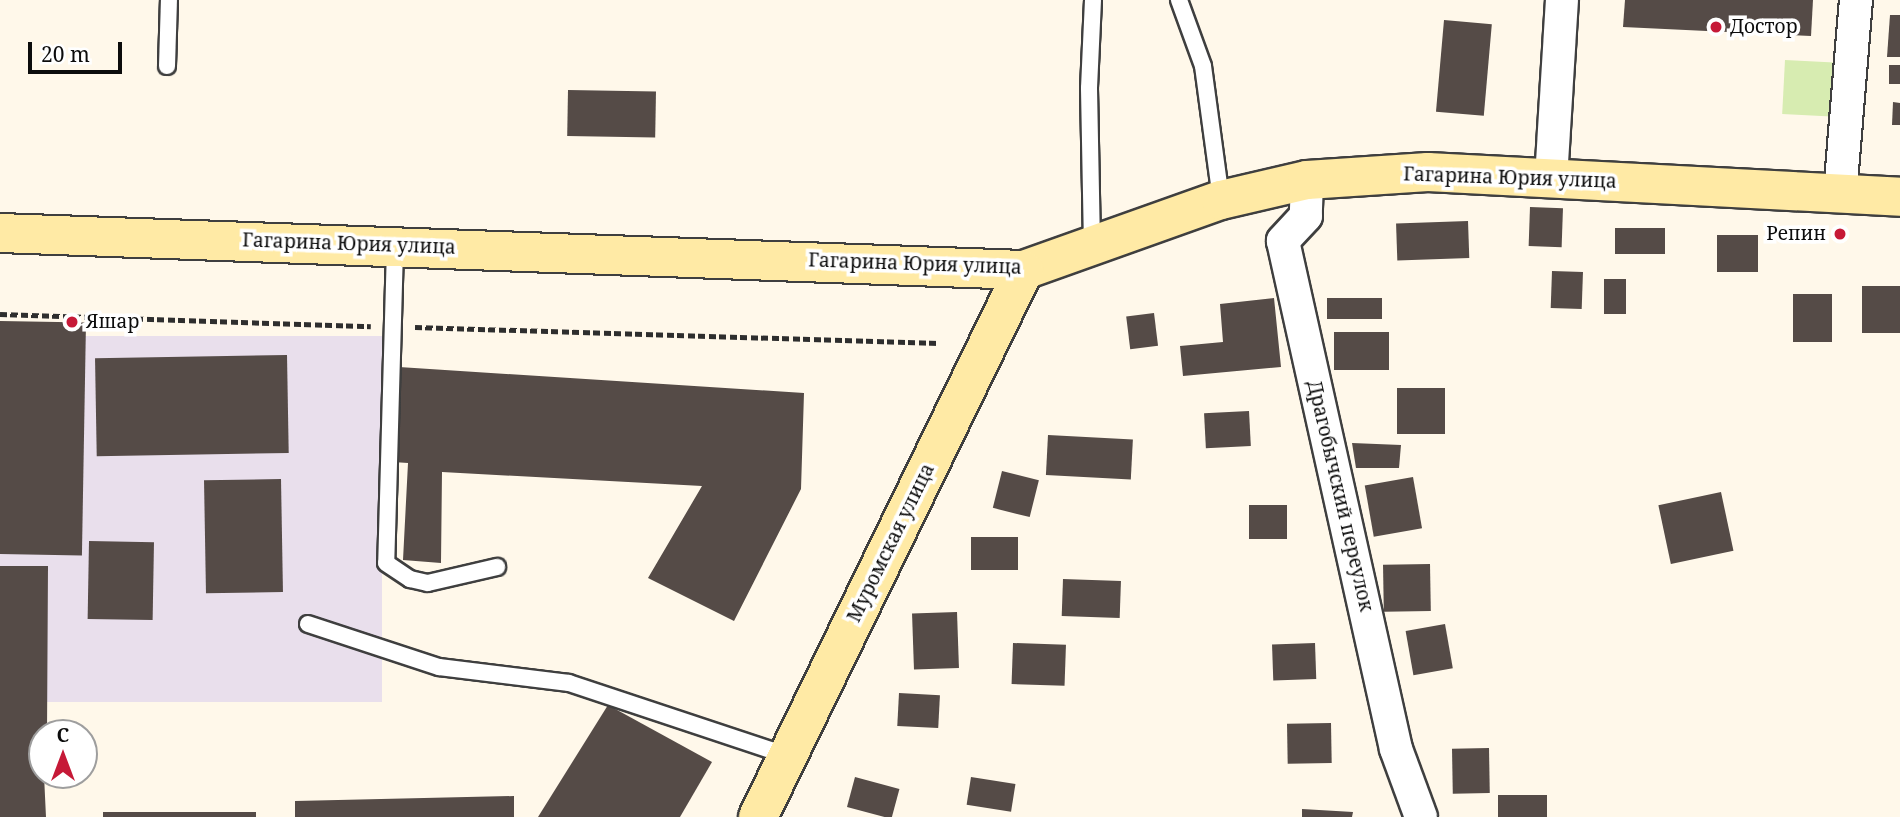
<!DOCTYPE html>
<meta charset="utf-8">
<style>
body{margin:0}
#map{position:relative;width:1900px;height:817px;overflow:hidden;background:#fff8ea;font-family:"Noto Serif",serif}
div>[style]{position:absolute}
.industrial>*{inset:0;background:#e9dfec;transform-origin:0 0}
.green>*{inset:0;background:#d7ecb1;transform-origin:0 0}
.building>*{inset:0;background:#554b47;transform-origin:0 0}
.path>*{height:4.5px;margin-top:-2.25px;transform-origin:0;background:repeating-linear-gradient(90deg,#2e2e2e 0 7px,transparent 0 10.5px)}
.roads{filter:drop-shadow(2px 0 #3f3f3f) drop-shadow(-2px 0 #3f3f3f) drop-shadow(0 2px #3f3f3f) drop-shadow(0 -2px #3f3f3f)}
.lane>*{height:16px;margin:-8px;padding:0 8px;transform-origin:8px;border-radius:8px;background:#fff}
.street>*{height:32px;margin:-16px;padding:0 16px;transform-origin:16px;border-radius:16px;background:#fff}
.secondary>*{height:38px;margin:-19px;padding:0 19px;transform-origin:19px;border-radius:19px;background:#ffeaa5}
.dots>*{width:19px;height:19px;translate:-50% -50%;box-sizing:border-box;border:4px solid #fff;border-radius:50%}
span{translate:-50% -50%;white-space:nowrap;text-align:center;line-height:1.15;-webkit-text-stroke:7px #fff;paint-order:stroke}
.poi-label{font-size:19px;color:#0c0c0c}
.left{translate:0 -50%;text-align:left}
.right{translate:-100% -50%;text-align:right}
.street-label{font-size:19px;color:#0c0c0c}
.north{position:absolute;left:28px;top:719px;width:70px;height:70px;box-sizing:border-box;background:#fff;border:2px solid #9e9e9e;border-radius:50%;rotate:0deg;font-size:19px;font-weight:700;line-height:28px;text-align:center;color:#0c0c0c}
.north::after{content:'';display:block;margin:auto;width:24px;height:32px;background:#c61937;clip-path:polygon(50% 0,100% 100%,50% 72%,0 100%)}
.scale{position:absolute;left:28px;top:42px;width:94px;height:32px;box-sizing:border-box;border:4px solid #0c0c0c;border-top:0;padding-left:9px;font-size:21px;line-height:24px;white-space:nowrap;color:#0c0c0c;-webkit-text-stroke:5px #fff;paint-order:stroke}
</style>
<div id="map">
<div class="industrial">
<div style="left:0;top:336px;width:382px;height:366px"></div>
</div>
<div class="green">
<div style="left:1785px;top:60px;width:59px;height:54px;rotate:3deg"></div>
</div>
<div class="building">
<div style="clip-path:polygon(1625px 0,1813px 0,1811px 36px,1623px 27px)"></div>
<div style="clip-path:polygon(1890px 15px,1900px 15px,1900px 57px,1887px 57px)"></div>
<div style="left:1444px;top:20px;width:48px;height:92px;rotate:5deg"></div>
<div style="left:1889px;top:65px;width:11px;height:19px"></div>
<div style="left:568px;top:90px;width:88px;height:46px;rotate:1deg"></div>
<div style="clip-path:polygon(1893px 102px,1900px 103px,1900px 125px,1892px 125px)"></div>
<div style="left:1530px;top:207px;width:33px;height:39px;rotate:2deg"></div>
<div style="left:1468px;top:221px;width:37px;height:72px;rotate:88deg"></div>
<div style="left:1615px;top:228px;width:50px;height:26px"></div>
<div style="left:1717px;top:235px;width:41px;height:37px"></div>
<div style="left:1552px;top:271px;width:31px;height:37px;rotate:2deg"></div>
<div style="left:1604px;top:279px;width:22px;height:35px"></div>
<div style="left:1862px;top:286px;width:38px;height:47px"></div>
<div style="left:1793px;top:294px;width:39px;height:48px"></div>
<div style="clip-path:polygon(1274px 298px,1281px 367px,1183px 376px,1180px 346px,1223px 342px,1220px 304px)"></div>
<div style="left:1327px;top:298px;width:55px;height:21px"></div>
<div style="left:1154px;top:313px;width:33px;height:28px;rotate:83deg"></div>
<div style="left:0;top:321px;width:86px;height:233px;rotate:1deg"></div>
<div style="left:1334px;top:332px;width:55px;height:38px"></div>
<div style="left:287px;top:355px;width:98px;height:192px;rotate:89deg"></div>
<div style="clip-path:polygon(399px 367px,804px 393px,801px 489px,734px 621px,648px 578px,702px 486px,442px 472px,441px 563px,403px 560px,408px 463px,393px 462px)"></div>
<div style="left:1397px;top:388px;width:48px;height:46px"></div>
<div style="left:1249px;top:411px;width:35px;height:45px;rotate:87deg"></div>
<div style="left:1048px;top:435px;width:85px;height:40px;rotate:3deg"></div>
<div style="clip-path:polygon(1352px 443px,1401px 445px,1399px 468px,1356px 468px)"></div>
<div style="left:1002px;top:471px;width:38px;height:38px;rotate:14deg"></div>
<div style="left:1413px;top:477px;width:52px;height:49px;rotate:80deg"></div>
<div style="left:281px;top:479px;width:113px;height:77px;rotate:89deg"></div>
<div style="left:1721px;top:492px;width:60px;height:64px;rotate:78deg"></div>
<div style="left:1249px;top:505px;width:38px;height:34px"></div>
<div style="left:971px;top:537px;width:47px;height:33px"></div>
<div style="left:89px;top:541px;width:65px;height:78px;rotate:1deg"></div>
<div style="left:1430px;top:564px;width:47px;height:47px;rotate:89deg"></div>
<div style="clip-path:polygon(0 566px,48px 566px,47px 733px,42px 733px,46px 817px,0 817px)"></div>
<div style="left:1063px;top:579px;width:58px;height:37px;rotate:2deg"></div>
<div style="left:957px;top:612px;width:56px;height:45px;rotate:88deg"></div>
<div style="left:1445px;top:624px;width:45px;height:40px;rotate:80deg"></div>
<div style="left:1013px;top:643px;width:53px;height:41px;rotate:2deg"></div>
<div style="left:1315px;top:643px;width:36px;height:43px;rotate:88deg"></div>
<div style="left:899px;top:693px;width:41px;height:33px;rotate:3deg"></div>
<div style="clip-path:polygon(608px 705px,712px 762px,680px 817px,538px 817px)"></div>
<div style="left:1331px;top:723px;width:40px;height:44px;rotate:89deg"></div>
<div style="left:1489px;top:748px;width:45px;height:37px;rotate:89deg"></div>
<div style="left:855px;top:777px;width:46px;height:31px;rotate:15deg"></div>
<div style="left:971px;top:777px;width:45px;height:28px;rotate:9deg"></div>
<div style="left:1498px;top:795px;width:49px;height:22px"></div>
<div style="clip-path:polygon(514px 796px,514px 817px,295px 817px,295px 801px)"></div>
<div style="clip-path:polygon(1302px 809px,1353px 812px,1352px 817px,1302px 817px)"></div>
<div style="left:103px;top:812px;width:153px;height:5px"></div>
</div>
<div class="path">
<div style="left:0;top:314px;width:371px;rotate:1.9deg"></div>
<div style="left:415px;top:327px;width:524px;rotate:1.75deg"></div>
</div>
<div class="roads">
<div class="lane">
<div style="left:1179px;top:0;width:70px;rotate:70deg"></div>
<div style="left:1203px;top:66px;width:135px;rotate:82.3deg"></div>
<div style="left:167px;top:66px;width:66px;rotate:-88.3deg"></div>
<div style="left:1092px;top:245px;width:157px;rotate:-91.1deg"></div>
<div style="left:1089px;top:88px;width:88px;rotate:-87.4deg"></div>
<div style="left:395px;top:248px;width:315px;rotate:91.6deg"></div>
<div style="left:386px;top:563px;width:29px;rotate:34deg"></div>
<div style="left:410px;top:579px;width:18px;rotate:13deg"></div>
<div style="left:428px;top:583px;width:71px;rotate:-13.1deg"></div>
<div style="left:308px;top:624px;width:138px;rotate:18.2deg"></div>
<div style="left:439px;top:667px;width:131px;rotate:7deg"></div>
<div style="left:569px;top:683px;width:231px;rotate:18.4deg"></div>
</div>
<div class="street">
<div style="left:1551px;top:179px;width:179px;rotate:-86.5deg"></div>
<div style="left:1307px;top:180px;width:36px;rotate:92deg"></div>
<div style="left:1306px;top:216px;width:34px;rotate:133deg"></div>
<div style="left:1283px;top:241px;width:520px;rotate:77.46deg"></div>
<div style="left:1396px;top:749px;width:72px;rotate:69.8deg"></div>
<div style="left:1840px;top:194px;width:195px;rotate:-85.3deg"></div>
</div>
<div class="secondary">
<div style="left:0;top:233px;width:1025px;rotate:2.07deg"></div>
<div style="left:1024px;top:270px;width:209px;rotate:-19.6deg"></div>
<div style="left:1221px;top:200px;width:88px;rotate:-13.1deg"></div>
<div style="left:1307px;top:180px;width:121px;rotate:-3.8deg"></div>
<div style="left:1428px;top:172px;width:473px;rotate:3deg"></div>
<div style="left:758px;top:817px;width:608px;rotate:-64.07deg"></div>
</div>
</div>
<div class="dots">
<div style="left:1716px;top:27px;background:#c61937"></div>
<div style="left:1840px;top:234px;background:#c61937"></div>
<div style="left:72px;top:322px;background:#c61937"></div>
</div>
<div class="poi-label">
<span class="left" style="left:1730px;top:27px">Достор</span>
<span class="right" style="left:1826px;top:234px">Репин</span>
<span class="left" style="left:86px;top:322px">Яшар</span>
</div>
<div class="street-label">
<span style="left:1510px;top:178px;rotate:2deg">Гагарина Юрия улица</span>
<span style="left:349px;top:244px;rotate:2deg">Гагарина Юрия улица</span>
<span style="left:915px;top:264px;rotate:2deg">Гагарина Юрия улица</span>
<span style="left:1340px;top:496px;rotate:77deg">Драгобычский переулок</span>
<span style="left:891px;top:543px;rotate:-64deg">Муромская улица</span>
</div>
<div class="north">С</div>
<div class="scale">20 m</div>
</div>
